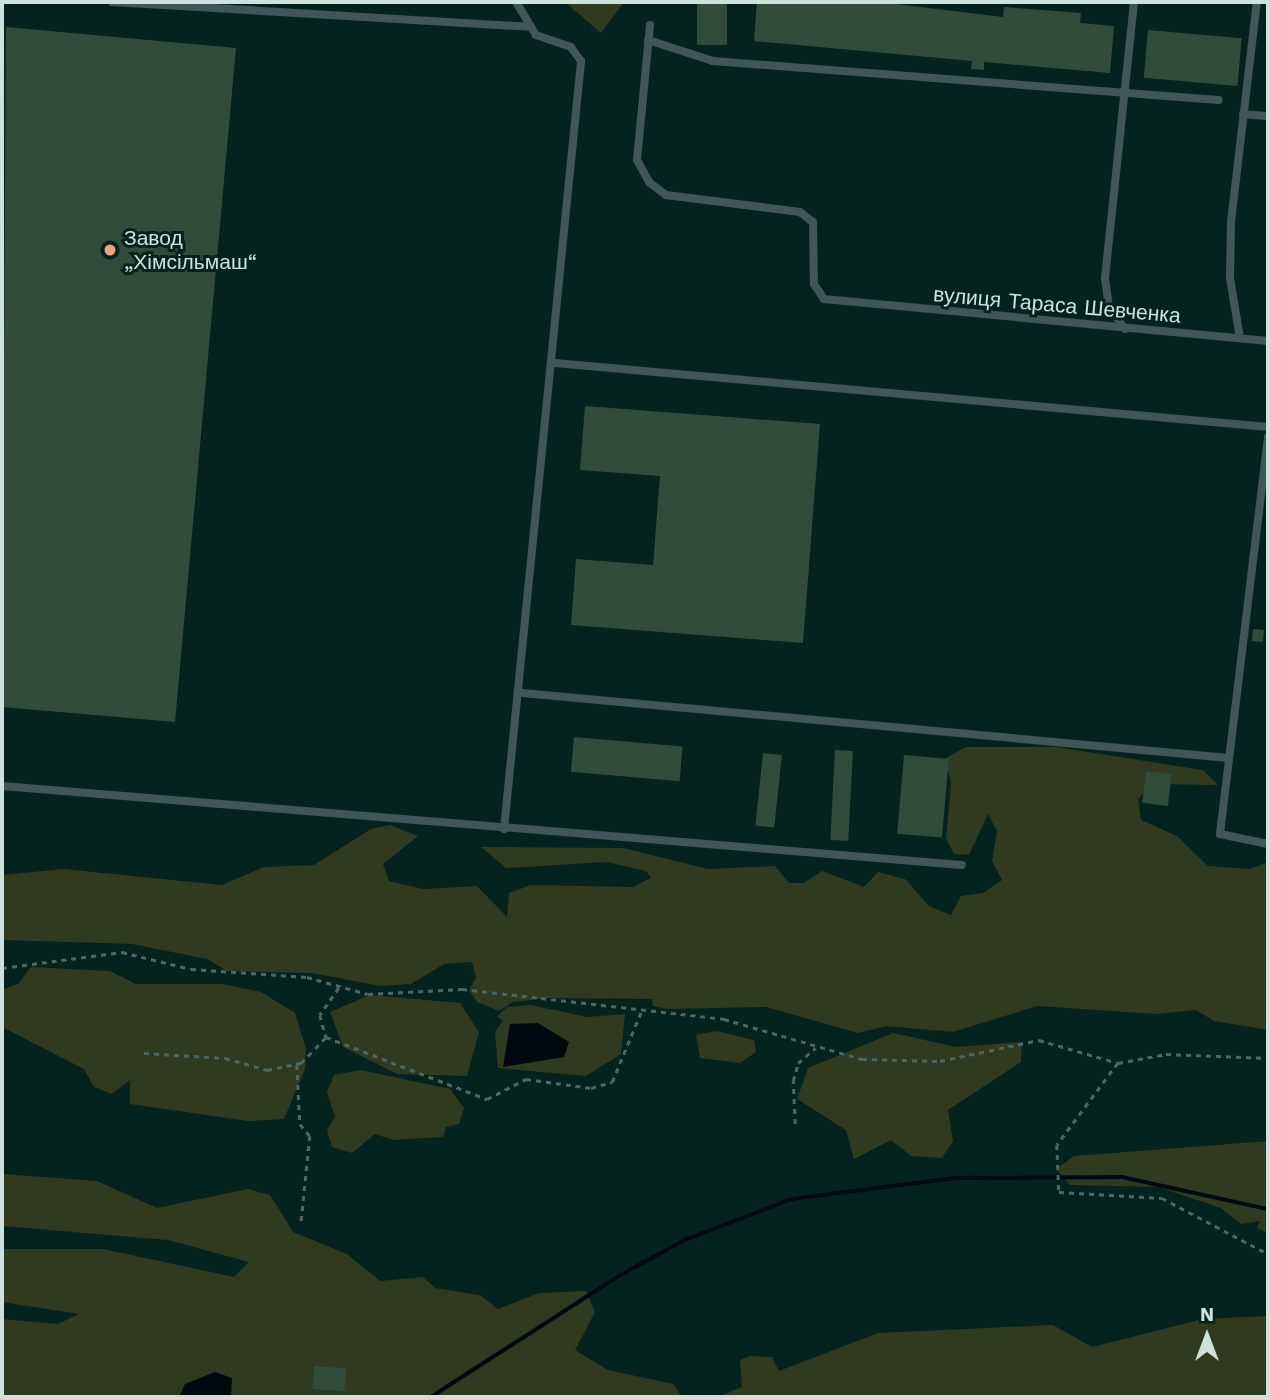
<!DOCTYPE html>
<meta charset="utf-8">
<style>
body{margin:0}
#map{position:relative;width:1270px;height:1399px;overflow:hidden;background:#05231e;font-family:"Work Sans",sans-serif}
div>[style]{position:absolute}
.green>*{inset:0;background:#2f3a1f}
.water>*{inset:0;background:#000812}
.stream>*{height:3.5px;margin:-1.75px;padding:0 1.75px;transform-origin:1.75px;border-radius:1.75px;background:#000812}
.building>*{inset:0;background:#314c3a;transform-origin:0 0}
.path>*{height:2.5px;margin-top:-1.25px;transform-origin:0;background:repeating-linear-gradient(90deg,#4d6763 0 5px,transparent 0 10px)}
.lane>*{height:8px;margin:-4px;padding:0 4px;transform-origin:4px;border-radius:4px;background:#415659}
.dots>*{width:19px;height:19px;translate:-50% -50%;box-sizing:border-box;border:4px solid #05231e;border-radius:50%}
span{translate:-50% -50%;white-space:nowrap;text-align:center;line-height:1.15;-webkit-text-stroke:6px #05231e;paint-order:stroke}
.poi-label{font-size:21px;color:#cde1dd}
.left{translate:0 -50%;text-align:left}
.street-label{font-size:21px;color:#cde1dd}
.frame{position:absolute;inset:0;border:4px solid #cde1dd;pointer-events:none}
.north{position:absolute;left:1172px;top:1301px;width:70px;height:70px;-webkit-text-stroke:5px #05231e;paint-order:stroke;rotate:0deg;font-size:19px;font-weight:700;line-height:28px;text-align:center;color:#cde1dd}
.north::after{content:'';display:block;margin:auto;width:24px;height:32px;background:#cde1dd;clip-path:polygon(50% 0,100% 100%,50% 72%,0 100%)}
</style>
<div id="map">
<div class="green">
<div style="clip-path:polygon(565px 2px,624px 2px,601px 33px)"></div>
<div style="clip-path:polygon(966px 747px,1056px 747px,1203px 770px,1218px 785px,1153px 784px,1138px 799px,1141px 820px,1177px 836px,1208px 866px,1250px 869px,1268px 862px,1268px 1030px,1214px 1021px,1196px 1010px,1156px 1014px,1037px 1006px,953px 1032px,886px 1026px,858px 1033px,766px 1007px,667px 1009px,653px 1006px,652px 999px,548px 998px,513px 1002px,499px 1011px,477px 1002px,469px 990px,476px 978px,472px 962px,444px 964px,411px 984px,380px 986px,312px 973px,227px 971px,207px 959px,132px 944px,2px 940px,2px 875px,63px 869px,222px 885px,264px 867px,314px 865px,371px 829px,390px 825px,418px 836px,383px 864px,389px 881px,423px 889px,477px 886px,507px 917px,509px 893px,531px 885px,633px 887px,651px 878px,646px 871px,607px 862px,506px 868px,481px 847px,623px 848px,708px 869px,775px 866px,789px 883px,804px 883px,822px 871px,864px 887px,878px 872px,905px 879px,929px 906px,951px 915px,961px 896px,983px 893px,1002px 880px,992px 861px,997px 831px,988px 814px,969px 855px,954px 854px,946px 839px,951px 785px,946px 758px)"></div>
<div style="clip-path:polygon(31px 967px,110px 971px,136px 984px,223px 984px,261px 992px,295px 1013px,306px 1049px,305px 1069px,284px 1119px,248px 1121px,130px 1104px,130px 1080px,112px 1094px,94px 1087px,84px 1069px,2px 1027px,2px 990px,18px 984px)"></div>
<div style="clip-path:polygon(370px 995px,460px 1003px,479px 1032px,467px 1076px,397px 1074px,343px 1047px,330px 1012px)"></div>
<div style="clip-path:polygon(530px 1005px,588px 1017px,625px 1014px,621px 1054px,586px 1076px,498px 1068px,495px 1032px,503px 1020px,497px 1017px,507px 1007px)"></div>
<div style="clip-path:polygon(717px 1031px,754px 1040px,756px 1052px,740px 1063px,700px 1058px,696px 1035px)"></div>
<div style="clip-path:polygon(893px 1033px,956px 1047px,1022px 1042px,1021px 1062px,948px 1110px,953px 1141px,942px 1158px,911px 1156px,891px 1140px,854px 1159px,846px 1130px,797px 1099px,808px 1068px)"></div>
<div style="clip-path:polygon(361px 1070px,450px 1089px,464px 1108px,459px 1124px,446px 1127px,443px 1137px,393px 1140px,375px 1134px,352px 1153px,332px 1147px,327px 1130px,335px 1117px,327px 1092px,334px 1075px)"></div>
<div style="clip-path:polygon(1268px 1141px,1268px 1233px,1257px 1228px,1260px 1221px,1241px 1224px,1221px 1208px,1158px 1187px,1070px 1185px,1056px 1169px,1074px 1156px)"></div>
<div style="clip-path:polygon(2px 1174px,97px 1181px,157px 1208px,248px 1189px,270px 1195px,293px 1232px,347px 1254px,380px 1281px,423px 1277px,435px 1288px,480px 1295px,498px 1309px,539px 1293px,586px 1291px,595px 1312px,575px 1350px,608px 1370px,673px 1384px,682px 1397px,2px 1397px,2px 1319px,58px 1324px,79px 1314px,2px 1302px,2px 1249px,103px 1249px,234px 1277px,249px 1262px,168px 1240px,2px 1226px)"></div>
<div style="clip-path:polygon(1268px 1316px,1268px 1397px,718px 1397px,742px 1387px,740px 1360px,750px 1356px,772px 1357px,779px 1371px,878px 1333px,1053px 1325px,1092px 1347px,1203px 1319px)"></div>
</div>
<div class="water">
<div style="clip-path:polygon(538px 1023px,569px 1042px,564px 1057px,503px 1067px,510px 1024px)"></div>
<div style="clip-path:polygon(215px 1372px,232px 1378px,231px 1397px,179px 1397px,185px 1384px)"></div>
</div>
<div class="stream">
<div style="left:431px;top:1397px;width:221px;rotate:-32.8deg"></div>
<div style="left:617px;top:1277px;width:77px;rotate:-28.6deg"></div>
<div style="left:685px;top:1240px;width:115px;rotate:-21deg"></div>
<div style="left:792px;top:1199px;width:164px;rotate:-7.3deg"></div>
<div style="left:955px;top:1178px;width:167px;rotate:-0.3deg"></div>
<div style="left:1122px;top:1177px;width:149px;rotate:12.4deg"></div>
</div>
<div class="building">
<div style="left:697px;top:2px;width:30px;height:43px"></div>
<div style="clip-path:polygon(757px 2px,879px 2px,1003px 17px,1004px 7px,1081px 13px,1080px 23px,1114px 26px,1110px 73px,984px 62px,984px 70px,971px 69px,972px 61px,754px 41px)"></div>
<div style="clip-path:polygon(6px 27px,236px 48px,175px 722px,2px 707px)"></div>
<div style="left:1148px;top:30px;width:94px;height:48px;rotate:5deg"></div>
<div style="clip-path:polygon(585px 406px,820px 424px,803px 643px,571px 625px,576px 559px,653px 565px,660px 476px,580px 470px)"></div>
<div style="left:1253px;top:629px;width:11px;height:12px;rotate:5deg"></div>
<div style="left:574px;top:737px;width:109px;height:35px;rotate:5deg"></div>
<div style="left:835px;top:750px;width:18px;height:90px;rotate:3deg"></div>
<div style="left:763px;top:753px;width:19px;height:73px;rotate:6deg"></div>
<div style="left:904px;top:755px;width:45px;height:79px;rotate:5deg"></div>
<div style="left:1146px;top:771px;width:26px;height:32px;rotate:7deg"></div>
<div style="left:314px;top:1366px;width:32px;height:23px;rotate:4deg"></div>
</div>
<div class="path">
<div style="left:2px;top:968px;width:121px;rotate:-7.6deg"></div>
<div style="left:122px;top:952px;width:71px;rotate:13.8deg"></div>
<div style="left:191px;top:969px;width:116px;rotate:3.9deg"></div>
<div style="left:307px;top:977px;width:63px;rotate:15.6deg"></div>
<div style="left:368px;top:994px;width:94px;rotate:-3deg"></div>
<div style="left:462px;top:989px;width:264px;rotate:6.5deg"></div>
<div style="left:724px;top:1019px;width:144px;rotate:16.2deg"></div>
<div style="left:862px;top:1059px;width:78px;rotate:1.5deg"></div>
<div style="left:940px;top:1061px;width:101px;rotate:-12deg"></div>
<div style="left:1039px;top:1040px;width:82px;rotate:16.2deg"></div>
<div style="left:1118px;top:1063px;width:49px;rotate:-10.6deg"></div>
<div style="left:1166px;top:1054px;width:102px;rotate:2.2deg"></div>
<div style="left:339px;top:988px;width:33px;rotate:125deg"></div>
<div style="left:320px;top:1015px;width:23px;rotate:75deg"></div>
<div style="left:326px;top:1037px;width:173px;rotate:21.1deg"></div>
<div style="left:487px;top:1099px;width:44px;rotate:-27.1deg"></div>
<div style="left:526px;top:1079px;width:66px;rotate:7.9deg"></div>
<div style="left:591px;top:1088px;width:22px;rotate:-16deg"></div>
<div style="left:612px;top:1082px;width:76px;rotate:-67.5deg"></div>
<div style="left:144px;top:1053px;width:81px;rotate:3.5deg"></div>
<div style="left:225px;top:1058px;width:44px;rotate:15.9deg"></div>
<div style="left:267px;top:1070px;width:35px;rotate:-12deg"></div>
<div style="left:301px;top:1063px;width:36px;rotate:-46deg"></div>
<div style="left:1118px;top:1063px;width:102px;rotate:126.6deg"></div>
<div style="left:1057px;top:1145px;width:47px;rotate:87.6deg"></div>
<div style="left:1059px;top:1192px;width:103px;rotate:3.3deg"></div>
<div style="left:1162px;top:1198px;width:120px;rotate:27.8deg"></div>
<div style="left:297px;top:1065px;width:59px;rotate:87.1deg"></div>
<div style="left:300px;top:1124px;width:16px;rotate:50deg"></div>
<div style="left:310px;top:1136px;width:89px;rotate:95.8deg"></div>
<div style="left:795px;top:1124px;width:43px;rotate:-92.7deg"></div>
<div style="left:793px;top:1081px;width:19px;rotate:-74deg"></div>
<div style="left:798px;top:1063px;width:23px;rotate:-41deg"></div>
</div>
<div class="lane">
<div style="left:112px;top:2px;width:419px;rotate:3.4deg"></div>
<div style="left:650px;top:25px;width:136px;rotate:95.5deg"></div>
<div style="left:637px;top:160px;width:26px;rotate:61deg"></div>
<div style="left:650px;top:183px;width:20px;rotate:37deg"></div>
<div style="left:666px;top:195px;width:135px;rotate:7.2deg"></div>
<div style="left:800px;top:212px;width:16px;rotate:38deg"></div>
<div style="left:813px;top:222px;width:62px;rotate:89.1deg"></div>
<div style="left:814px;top:284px;width:18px;rotate:56deg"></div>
<div style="left:824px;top:299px;width:446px;rotate:5.4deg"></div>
<div style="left:648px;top:40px;width:68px;rotate:17.9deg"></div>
<div style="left:713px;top:61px;width:507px;rotate:4.42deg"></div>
<div style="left:1243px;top:114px;width:25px;rotate:5deg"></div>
<div style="left:1125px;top:329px;width:27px;rotate:-126deg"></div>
<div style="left:1109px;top:307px;width:29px;rotate:-98deg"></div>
<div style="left:1105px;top:278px;width:278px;rotate:-84deg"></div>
<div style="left:1240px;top:338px;width:61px;rotate:-99.5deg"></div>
<div style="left:1230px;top:278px;width:56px;rotate:-89deg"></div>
<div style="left:1231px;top:222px;width:222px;rotate:-83.3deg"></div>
<div style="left:555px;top:363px;width:716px;rotate:5.13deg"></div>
<div style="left:1268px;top:437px;width:400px;rotate:96.9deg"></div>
<div style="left:1220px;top:834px;width:49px;rotate:11.8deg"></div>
<div style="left:522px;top:693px;width:710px;rotate:5.25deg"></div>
<div style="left:2px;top:786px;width:963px;rotate:4.7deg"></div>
<div style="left:504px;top:829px;width:772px;rotate:-84.27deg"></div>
<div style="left:581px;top:61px;width:17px;rotate:-126deg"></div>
<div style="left:571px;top:47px;width:37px;rotate:-161deg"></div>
<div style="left:536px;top:35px;width:39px;rotate:-121deg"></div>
</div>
<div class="dots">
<div style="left:110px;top:250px;background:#f2a17e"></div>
</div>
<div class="poi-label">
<span class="left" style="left:124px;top:250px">Завод<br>„Хімсільмаш“</span>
</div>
<div class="street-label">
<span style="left:1057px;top:305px;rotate:5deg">вулиця Тараса Шевченка</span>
</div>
<div class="frame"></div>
<div class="north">N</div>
</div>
